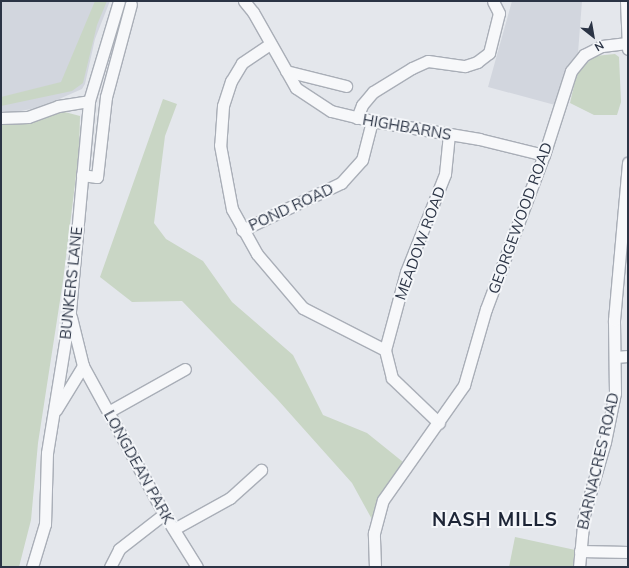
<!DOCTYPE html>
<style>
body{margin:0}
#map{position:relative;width:629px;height:568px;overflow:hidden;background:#e4e7ec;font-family:Mulish,sans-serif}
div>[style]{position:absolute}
.built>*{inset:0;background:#d2d6de}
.green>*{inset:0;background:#c9d6c5}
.roads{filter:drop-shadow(1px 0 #a9aeb7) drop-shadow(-1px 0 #a9aeb7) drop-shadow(0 1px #a9aeb7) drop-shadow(0 -1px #a9aeb7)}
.minor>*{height:11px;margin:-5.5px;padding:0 5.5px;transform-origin:5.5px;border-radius:5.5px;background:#f7f8fa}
span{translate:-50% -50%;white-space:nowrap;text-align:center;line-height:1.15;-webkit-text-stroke:4px #f4f6f9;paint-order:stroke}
.street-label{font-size:15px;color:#2b3445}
.district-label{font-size:19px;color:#1d2536;font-weight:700;letter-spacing:1px}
.frame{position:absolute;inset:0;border:2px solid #2b3445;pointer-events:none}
.north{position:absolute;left:573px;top:16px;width:40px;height:40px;-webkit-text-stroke:3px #f4f6f9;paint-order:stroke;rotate:149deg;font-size:11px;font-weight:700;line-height:16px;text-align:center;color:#2b3445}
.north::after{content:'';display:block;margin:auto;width:14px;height:18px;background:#2b3445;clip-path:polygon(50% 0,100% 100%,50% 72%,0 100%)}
</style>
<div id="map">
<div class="built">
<div style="clip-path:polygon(1px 1px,110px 1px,95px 39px,85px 84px,82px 89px,41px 107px,1px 115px)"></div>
<div style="clip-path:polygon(512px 1px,582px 1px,578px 53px,570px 65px,555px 105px,488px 87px)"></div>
</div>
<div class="green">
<div style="clip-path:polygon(95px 1px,107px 1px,97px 25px,83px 83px,72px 91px,1px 106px,1px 97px,61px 82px)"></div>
<div style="clip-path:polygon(615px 54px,619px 57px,621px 102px,617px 115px,594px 115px,570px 103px,577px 72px,595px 56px)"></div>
<div style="clip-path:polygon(163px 99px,177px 104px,165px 136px,154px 223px,166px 239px,203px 261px,232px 302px,293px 355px,323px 415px,367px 433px,408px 466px,374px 523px,352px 483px,277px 399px,182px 301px,132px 302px,100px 277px)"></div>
<div style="clip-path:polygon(61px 111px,80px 116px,79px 152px,63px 281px,38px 443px,31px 520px,19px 567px,1px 567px,1px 124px)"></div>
<div style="clip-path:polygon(515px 537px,580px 551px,579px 567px,509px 567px)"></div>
</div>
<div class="roads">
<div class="minor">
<div style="left:244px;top:1px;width:14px;rotate:51deg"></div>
<div style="left:253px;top:12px;width:87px;rotate:60.5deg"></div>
<div style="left:296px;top:88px;width:42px;rotate:33.3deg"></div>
<div style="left:331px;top:111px;width:42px;rotate:13.7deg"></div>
<div style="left:372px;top:121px;width:109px;rotate:9.5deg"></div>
<div style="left:479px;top:139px;width:67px;rotate:13.8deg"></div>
<div style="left:626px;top:1px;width:48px;rotate:87.6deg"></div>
<div style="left:270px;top:44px;width:34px;rotate:146deg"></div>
<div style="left:242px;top:63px;width:21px;rotate:121deg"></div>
<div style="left:231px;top:81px;width:26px;rotate:108deg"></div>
<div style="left:223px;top:106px;width:39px;rotate:94deg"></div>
<div style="left:220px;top:145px;width:65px;rotate:79.4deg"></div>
<div style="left:232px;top:209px;width:51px;rotate:60.9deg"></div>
<div style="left:257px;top:254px;width:71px;rotate:49.6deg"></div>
<div style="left:303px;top:308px;width:92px;rotate:27.1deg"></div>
<div style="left:385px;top:350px;width:29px;rotate:76deg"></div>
<div style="left:392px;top:378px;width:65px;rotate:43.8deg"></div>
<div style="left:286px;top:71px;width:62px;rotate:14deg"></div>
<div style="left:1px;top:118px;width:27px;rotate:-2deg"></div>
<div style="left:28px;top:117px;width:32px;rotate:-20deg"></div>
<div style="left:58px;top:106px;width:31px;rotate:-9deg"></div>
<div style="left:357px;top:118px;width:14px;rotate:-69deg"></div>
<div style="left:362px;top:105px;width:17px;rotate:-50deg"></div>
<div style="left:373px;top:92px;width:46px;rotate:-31.6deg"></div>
<div style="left:412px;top:68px;width:17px;rotate:-24deg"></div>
<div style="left:428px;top:61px;width:37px;rotate:8deg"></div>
<div style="left:465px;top:66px;width:13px;rotate:-18deg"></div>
<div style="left:477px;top:62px;width:15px;rotate:-37deg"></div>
<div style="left:489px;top:53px;width:41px;rotate:-76deg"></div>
<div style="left:499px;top:13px;width:13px;rotate:-117deg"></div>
<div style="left:82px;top:175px;width:15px;rotate:8deg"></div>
<div style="left:97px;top:177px;width:81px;rotate:-83.6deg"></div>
<div style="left:106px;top:97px;width:96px;rotate:-75deg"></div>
<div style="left:242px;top:230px;width:110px;rotate:-25.4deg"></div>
<div style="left:341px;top:183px;width:31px;rotate:-48deg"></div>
<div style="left:362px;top:160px;width:40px;rotate:-75.6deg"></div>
<div style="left:71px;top:317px;width:50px;rotate:76.2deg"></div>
<div style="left:83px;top:366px;width:169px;rotate:61.3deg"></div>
<div style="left:164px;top:514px;width:62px;rotate:58.1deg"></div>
<div style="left:385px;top:350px;width:81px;rotate:-74.9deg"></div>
<div style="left:406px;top:272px;width:105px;rotate:-68.3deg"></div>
<div style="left:445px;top:174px;width:40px;rotate:-84.3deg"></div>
<div style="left:615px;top:357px;width:13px;rotate:-4deg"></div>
<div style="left:56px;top:410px;width:52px;rotate:-58.5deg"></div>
<div style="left:108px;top:412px;width:88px;rotate:-29.2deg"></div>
<div style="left:174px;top:529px;width:64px;rotate:-29deg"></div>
<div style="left:230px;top:498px;width:42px;rotate:-42.1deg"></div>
<div style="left:580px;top:551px;width:48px;rotate:1.2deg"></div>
<div style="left:32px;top:567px;width:45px;rotate:-73.2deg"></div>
<div style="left:45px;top:524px;width:71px;rotate:-88.4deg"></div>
<div style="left:47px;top:453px;width:144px;rotate:-80.8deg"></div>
<div style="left:70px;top:311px;width:211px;rotate:-84.8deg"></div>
<div style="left:89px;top:101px;width:104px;rotate:-73.3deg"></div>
<div style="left:110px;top:567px;width:20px;rotate:-63deg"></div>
<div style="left:119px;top:549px;width:57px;rotate:-37.9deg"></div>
<div style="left:375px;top:567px;width:34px;rotate:-92deg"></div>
<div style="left:374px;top:533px;width:34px;rotate:-75deg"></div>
<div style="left:383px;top:500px;width:141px;rotate:-54.8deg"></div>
<div style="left:464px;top:385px;width:79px;rotate:-73.9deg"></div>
<div style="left:486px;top:309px;width:165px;rotate:-69.4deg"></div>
<div style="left:544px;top:155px;width:88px;rotate:-72.2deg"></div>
<div style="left:571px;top:71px;width:21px;rotate:-51deg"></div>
<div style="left:584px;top:55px;width:20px;rotate:-27deg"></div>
<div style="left:602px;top:46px;width:25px;rotate:-7deg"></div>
<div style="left:579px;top:567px;width:52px;rotate:-84.5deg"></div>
<div style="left:584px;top:515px;width:76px;rotate:-74deg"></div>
<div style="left:605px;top:442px;width:50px;rotate:-78.5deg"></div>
<div style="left:615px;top:393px;width:73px;rotate:-90.8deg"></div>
<div style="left:614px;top:320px;width:158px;rotate:-84.9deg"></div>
</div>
</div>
<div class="street-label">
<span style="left:407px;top:127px;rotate:10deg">HIGHBARNS</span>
<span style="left:291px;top:207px;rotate:-25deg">POND ROAD</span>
<span style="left:520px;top:218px;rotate:-70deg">GEORGEWOOD ROAD</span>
<span style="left:420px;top:243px;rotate:-70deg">MEADOW ROAD</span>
<span style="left:71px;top:283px;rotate:-84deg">BUNKERS LANE</span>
<span style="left:598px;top:461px;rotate:-77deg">BARNACRES ROAD</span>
<span style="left:139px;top:467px;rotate:61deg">LONGDEAN PARK</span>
</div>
<div class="district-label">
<span style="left:495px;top:520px">NASH MILLS</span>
</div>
<div class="frame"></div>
<div class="north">N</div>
</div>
